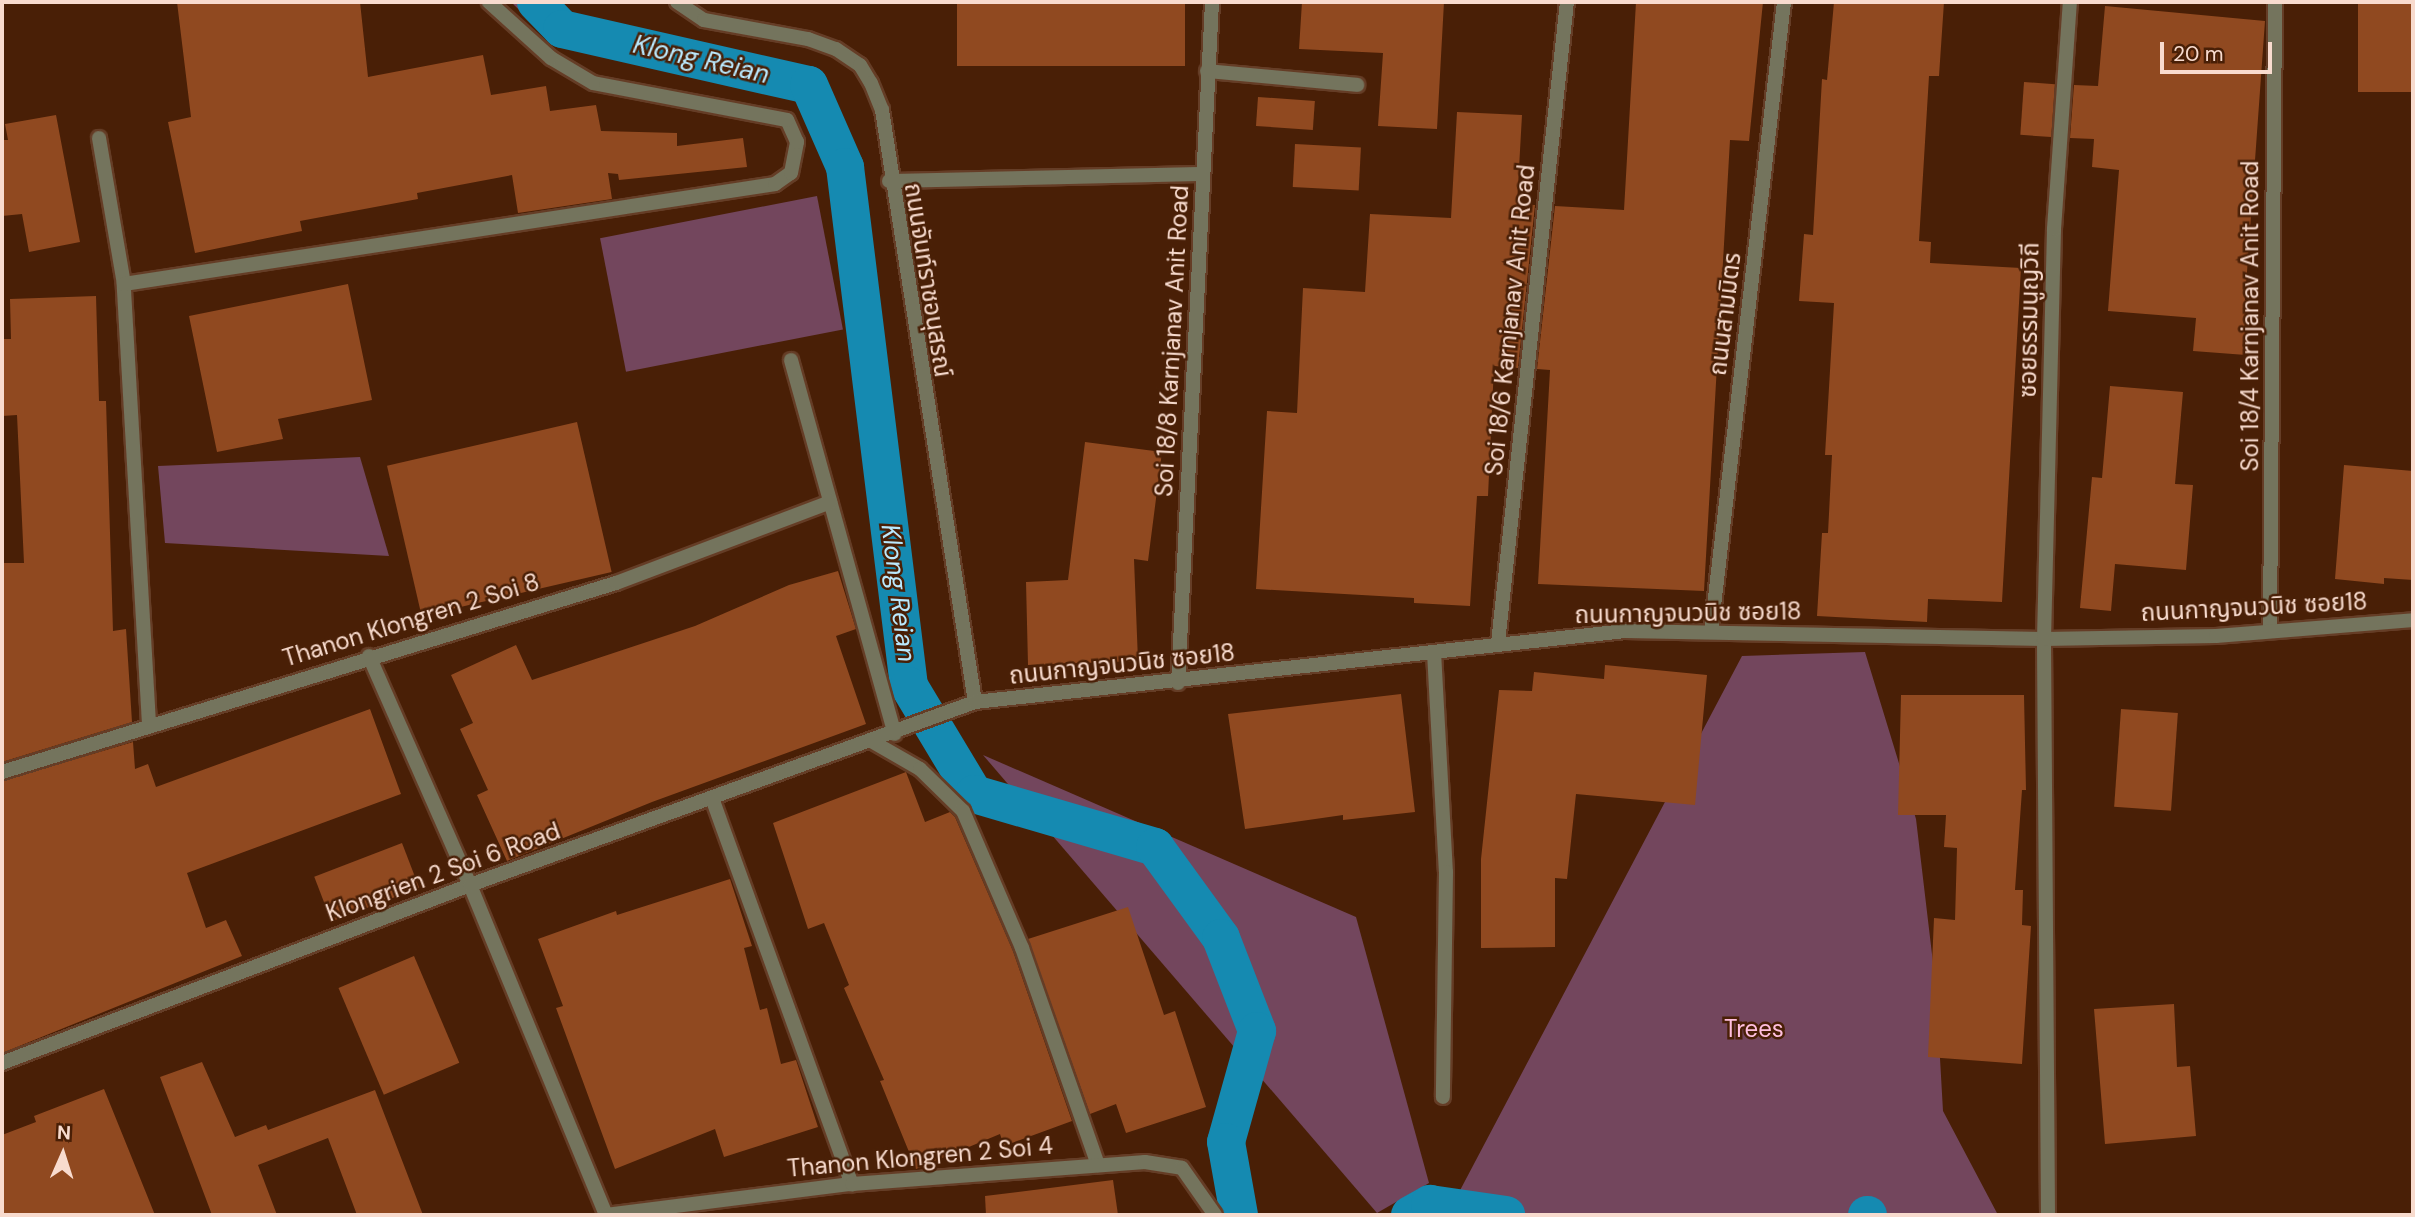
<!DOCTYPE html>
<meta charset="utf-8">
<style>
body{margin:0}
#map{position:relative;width:2415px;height:1217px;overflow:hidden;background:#491f06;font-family:"DM Sans","Noto Sans Thai",sans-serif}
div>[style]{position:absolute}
.green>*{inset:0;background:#73465d;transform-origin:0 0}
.canal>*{height:38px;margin:-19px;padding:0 19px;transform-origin:19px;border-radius:19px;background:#158ab1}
.building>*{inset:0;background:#904920;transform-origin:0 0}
.roads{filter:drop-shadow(2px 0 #653d26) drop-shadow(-2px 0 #653d26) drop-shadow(0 2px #653d26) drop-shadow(0 -2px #653d26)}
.lane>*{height:14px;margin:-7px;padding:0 7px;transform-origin:7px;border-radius:7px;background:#74745d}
.street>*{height:14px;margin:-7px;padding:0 7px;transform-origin:7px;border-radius:7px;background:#74745d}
span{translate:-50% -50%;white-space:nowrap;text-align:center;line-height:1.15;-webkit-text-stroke:5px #491f06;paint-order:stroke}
.street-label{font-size:24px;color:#f8dbce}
.park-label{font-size:24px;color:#ffbfdf}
.water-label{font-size:26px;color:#bae9fe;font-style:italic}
.frame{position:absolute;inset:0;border:4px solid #f8dbce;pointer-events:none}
.north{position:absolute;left:28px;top:1119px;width:70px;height:70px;-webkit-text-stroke:5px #491f06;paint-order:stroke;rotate:3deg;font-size:19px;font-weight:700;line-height:28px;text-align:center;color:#f8dbce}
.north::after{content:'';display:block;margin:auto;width:24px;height:32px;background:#f8dbce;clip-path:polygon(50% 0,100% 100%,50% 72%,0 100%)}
.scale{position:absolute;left:2160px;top:42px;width:112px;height:32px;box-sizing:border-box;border:4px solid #f8dbce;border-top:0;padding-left:9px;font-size:21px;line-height:24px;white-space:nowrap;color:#f8dbce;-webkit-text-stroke:5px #491f06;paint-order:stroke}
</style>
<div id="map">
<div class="green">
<div style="clip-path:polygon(511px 2px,550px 2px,548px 38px)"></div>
<div style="left:817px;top:196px;width:136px;height:221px;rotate:79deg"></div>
<div style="clip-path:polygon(360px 457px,389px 556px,165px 543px,158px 466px)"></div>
<div style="clip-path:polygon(1865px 652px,1916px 819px,1936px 988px,1943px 1111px,1998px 1215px,1447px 1215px,1742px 656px)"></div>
<div style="clip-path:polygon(983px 755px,1356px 917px,1429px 1183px,1377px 1213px)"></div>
</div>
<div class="canal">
<div style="left:536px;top:2px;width:37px;rotate:46deg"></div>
<div style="left:562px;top:29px;width:253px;rotate:12.8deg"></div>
<div style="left:809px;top:85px;width:90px;rotate:66.3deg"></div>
<div style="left:845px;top:167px;width:523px;rotate:82.97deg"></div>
<div style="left:909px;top:686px;width:126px;rotate:59deg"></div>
<div style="left:974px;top:794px;width:189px;rotate:16.3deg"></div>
<div style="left:1155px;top:847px;width:112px;rotate:54deg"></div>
<div style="left:1221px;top:938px;width:100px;rotate:68.8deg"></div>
<div style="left:1257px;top:1031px;width:115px;rotate:105.6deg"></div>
<div style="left:1226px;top:1142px;width:74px;rotate:79.9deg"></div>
<div style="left:1410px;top:1215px;width:23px;rotate:-29deg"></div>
<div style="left:1430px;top:1204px;width:77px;rotate:8.2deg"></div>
<div style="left:1867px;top:1215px;width:1px"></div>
</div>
<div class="building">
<div style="clip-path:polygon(177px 2px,360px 2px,368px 77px,483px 55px,491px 95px,546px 86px,550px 111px,596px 105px,601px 131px,677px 133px,677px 146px,743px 138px,747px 167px,619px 180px,618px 174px,608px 173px,612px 199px,518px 213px,512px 175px,417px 193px,418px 199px,300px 221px,302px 231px,195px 253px,168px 122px,191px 117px)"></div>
<div style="left:957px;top:2px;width:228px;height:64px"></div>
<div style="clip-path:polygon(1302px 2px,1444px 2px,1437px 129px,1378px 126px,1383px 53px,1299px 49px)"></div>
<div style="clip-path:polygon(1636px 2px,1763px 2px,1749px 141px,1730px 140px,1704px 591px,1538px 584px,1550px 370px,1537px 369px,1555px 206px,1624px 210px)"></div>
<div style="clip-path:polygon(1834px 2px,1944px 2px,1939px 76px,1929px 76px,1919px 241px,1931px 242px,1930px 263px,2021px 268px,2002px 602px,1928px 599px,1927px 622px,1817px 616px,1822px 533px,1828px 533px,1832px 455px,1825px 455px,1834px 303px,1799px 301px,1804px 234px,1813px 235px,1822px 79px,1827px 80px)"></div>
<div style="left:2358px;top:2px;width:55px;height:90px"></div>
<div style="clip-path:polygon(2105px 6px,2265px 21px,2245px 300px,2250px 300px,2246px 355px,2193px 351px,2196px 318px,2108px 311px,2119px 170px,2092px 167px,2094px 139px,2070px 138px,2074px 85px,2098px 86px)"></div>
<div style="left:2024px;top:82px;width:31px;height:53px;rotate:4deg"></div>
<div style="left:1258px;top:97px;width:57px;height:29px;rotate:4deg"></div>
<div style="clip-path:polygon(1457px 112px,1522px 115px,1517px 204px,1535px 205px,1518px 368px,1494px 366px,1488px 496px,1477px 496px,1470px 606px,1414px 603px,1414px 598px,1256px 589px,1267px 411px,1297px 413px,1303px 288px,1365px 292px,1370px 214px,1451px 218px)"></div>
<div style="clip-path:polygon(56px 115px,80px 242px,29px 252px,22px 214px,2px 216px,2px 140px,8px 140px,5px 124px)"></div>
<div style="left:1295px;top:144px;width:66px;height:43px;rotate:3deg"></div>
<div style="clip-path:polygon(348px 284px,372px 400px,278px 419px,283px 439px,217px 452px,189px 316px)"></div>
<div style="clip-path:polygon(96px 296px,99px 401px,106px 401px,113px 631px,126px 629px,132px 722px,2px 762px,2px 563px,24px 563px,17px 415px,2px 416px,2px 339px,11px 339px,10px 299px)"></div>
<div style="clip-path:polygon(2110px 386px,2183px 392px,2175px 484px,2193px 485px,2186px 570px,2115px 564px,2111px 611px,2080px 608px,2092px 477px,2102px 478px)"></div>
<div style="left:577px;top:422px;width:154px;height:195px;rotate:77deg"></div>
<div style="clip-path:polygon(1085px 442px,1162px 452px,1148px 561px,1134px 559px,1138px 661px,1028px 665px,1026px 582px,1068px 580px)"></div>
<div style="clip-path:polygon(2344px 465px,2413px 471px,2413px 580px,2384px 578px,2384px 584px,2335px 579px)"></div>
<div style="clip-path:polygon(838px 571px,856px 629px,836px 636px,866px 724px,652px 802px,507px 861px,477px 795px,488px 790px,460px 729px,473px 723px,451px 675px,516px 645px,532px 680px,695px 626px,789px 585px)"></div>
<div style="clip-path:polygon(1605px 665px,1707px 675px,1695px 805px,1576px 794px,1567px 879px,1555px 878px,1555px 947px,1481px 948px,1481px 859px,1499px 690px,1532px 691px,1534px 672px,1604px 679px)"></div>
<div style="clip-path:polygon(1401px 694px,1415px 812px,1343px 820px,1343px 815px,1245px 829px,1228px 714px)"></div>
<div style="clip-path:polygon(1901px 695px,2024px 695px,2026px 790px,2022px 790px,2015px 890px,2023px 890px,2022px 925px,2031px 926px,2022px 1064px,1928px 1057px,1934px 918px,1955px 920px,1957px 848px,1944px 847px,1946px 815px,1898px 815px)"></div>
<div style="clip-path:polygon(370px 709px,401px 794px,187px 873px,206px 928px,226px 920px,242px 956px,2px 1053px,2px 781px,133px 742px,135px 769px,148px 764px,156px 787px)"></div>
<div style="left:2121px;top:709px;width:57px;height:98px;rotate:4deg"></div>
<div style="clip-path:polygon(906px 772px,925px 822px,950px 812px,955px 817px,1013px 951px,1072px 1121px,1004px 1146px,1000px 1134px,916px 1169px,880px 1081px,884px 1080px,844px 988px,849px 985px,824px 923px,808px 929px,773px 823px)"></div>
<div style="left:402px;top:843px;width:48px;height:94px;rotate:69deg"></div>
<div style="clip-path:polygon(730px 879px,752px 946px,744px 948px,760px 1010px,767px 1008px,781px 1064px,796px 1060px,818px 1127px,724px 1157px,715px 1129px,615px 1169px,556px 1008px,563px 1006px,538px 939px,616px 911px,617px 915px)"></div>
<div style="clip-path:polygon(1128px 907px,1164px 1015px,1175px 1011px,1206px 1107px,1126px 1133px,1116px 1104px,1090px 1114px,1028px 939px)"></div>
<div style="left:414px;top:956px;width:116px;height:82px;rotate:67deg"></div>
<div style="clip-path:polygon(2174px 1004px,2177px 1067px,2190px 1066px,2196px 1136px,2105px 1144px,2094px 1009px)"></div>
<div style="clip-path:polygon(202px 1062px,235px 1137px,266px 1125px,268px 1130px,375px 1090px,423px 1215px,357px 1215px,328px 1138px,258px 1165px,277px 1215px,212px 1215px,160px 1077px)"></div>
<div style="clip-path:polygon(104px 1089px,155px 1215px,2px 1215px,2px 1135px,36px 1122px,34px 1116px)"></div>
<div style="clip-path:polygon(1113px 1180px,1118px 1215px,986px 1215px,985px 1196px)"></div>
</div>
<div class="roads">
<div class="lane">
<div style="left:1207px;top:71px;width:151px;rotate:5.3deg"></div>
<div style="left:889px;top:181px;width:314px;rotate:-1.3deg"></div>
</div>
<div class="street">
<div style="left:677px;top:2px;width:32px;rotate:34deg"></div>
<div style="left:704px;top:20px;width:106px;rotate:10.4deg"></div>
<div style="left:808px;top:39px;width:30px;rotate:20deg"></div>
<div style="left:836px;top:49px;width:29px;rotate:34deg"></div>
<div style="left:860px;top:65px;width:21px;rotate:59deg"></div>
<div style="left:871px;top:83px;width:29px;rotate:68deg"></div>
<div style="left:882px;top:110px;width:599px;rotate:81.07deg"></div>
<div style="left:99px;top:138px;width:148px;rotate:80.3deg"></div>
<div style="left:791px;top:360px;width:388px;rotate:74.5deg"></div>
<div style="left:2270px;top:631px;width:629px;rotate:-89.54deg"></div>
<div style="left:1711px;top:632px;width:634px;rotate:-83.39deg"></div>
<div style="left:1498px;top:643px;width:645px;rotate:-83.86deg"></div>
<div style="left:1434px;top:652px;width:220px;rotate:86.9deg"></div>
<div style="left:1446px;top:872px;width:225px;rotate:90.8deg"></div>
<div style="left:369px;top:656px;width:250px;rotate:66.2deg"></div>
<div style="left:470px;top:885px;width:357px;rotate:67.6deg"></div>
<div style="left:1178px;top:683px;width:682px;rotate:-87.14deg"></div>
<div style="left:149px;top:724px;width:441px;rotate:-93.3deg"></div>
<div style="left:124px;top:284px;width:659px;rotate:-8.73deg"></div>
<div style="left:775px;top:184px;width:19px;rotate:-35deg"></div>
<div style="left:791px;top:173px;width:32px;rotate:-79deg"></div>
<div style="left:797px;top:142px;width:24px;rotate:-114deg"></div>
<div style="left:787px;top:120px;width:197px;rotate:-169.2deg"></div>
<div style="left:593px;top:83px;width:49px;rotate:-149.2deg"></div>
<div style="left:551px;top:58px;width:84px;rotate:-137.9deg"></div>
<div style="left:873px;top:742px;width:54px;rotate:29.9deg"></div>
<div style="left:920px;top:769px;width:60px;rotate:44.3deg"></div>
<div style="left:963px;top:811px;width:149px;rotate:66.7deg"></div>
<div style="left:1022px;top:948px;width:230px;rotate:70.7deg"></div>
<div style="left:2px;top:772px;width:642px;rotate:-17.11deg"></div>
<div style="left:616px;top:583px;width:229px;rotate:-20.7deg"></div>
<div style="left:712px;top:798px;width:411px;rotate:70.1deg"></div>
<div style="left:2px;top:1063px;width:501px;rotate:-20.82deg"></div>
<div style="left:470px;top:885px;width:537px;rotate:-19.92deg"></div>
<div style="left:975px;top:702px;width:654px;rotate:-6.23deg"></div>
<div style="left:1625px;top:631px;width:419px;rotate:1.1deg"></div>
<div style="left:2044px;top:639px;width:172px;rotate:-1deg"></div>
<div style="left:2216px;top:636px;width:198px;rotate:-4.6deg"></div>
<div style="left:605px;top:1215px;width:249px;rotate:-7.2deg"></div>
<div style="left:852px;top:1184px;width:294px;rotate:-4.3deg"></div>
<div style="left:1145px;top:1162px;width:37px;rotate:9deg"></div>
<div style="left:1182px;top:1168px;width:57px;rotate:54.9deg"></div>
<div style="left:2048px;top:1215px;width:576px;rotate:-90.4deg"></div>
<div style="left:2044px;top:639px;width:410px;rotate:-88.6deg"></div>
<div style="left:2054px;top:229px;width:228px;rotate:-86deg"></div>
</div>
</div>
<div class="street-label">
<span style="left:928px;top:280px;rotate:81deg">ถนนจันท์ราชอนุสรณ์</span>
<span style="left:1725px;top:314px;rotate:-83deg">ถนนสามมิตร</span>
<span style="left:2250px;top:316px;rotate:-90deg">Soi 18/4 Karnjanav Anit Road</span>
<span style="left:1510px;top:320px;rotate:-84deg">Soi 18/6 Karnjanav Anit Road</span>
<span style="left:2029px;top:320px;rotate:-89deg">ซอยธรรมนูญวิถี</span>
<span style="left:1172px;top:341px;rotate:-87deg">Soi 18/8 Karnjanav Anit Road</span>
<span style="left:2254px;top:607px;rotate:-3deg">ถนนกาญจนวนิช ซอย18</span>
<span style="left:1688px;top:613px;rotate:-1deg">ถนนกาญจนวนิช ซอย18</span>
<span style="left:411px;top:620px;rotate:-17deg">Thanon Klongren 2 Soi 8</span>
<span style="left:1122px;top:664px;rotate:-6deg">ถนนกาญจนวนิช ซอย18</span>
<span style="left:443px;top:872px;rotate:-20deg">Klongrien 2 Soi 6 Road</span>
<span style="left:920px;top:1157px;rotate:-5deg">Thanon Klongren 2 Soi 4</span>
</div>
<div class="park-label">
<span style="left:1754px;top:1029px">Trees</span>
</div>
<div class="water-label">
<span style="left:701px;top:60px;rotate:13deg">Klong Reian</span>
<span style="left:898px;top:593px;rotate:83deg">Klong Reian</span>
</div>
<div class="frame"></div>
<div class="north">N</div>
<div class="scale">20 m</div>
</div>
